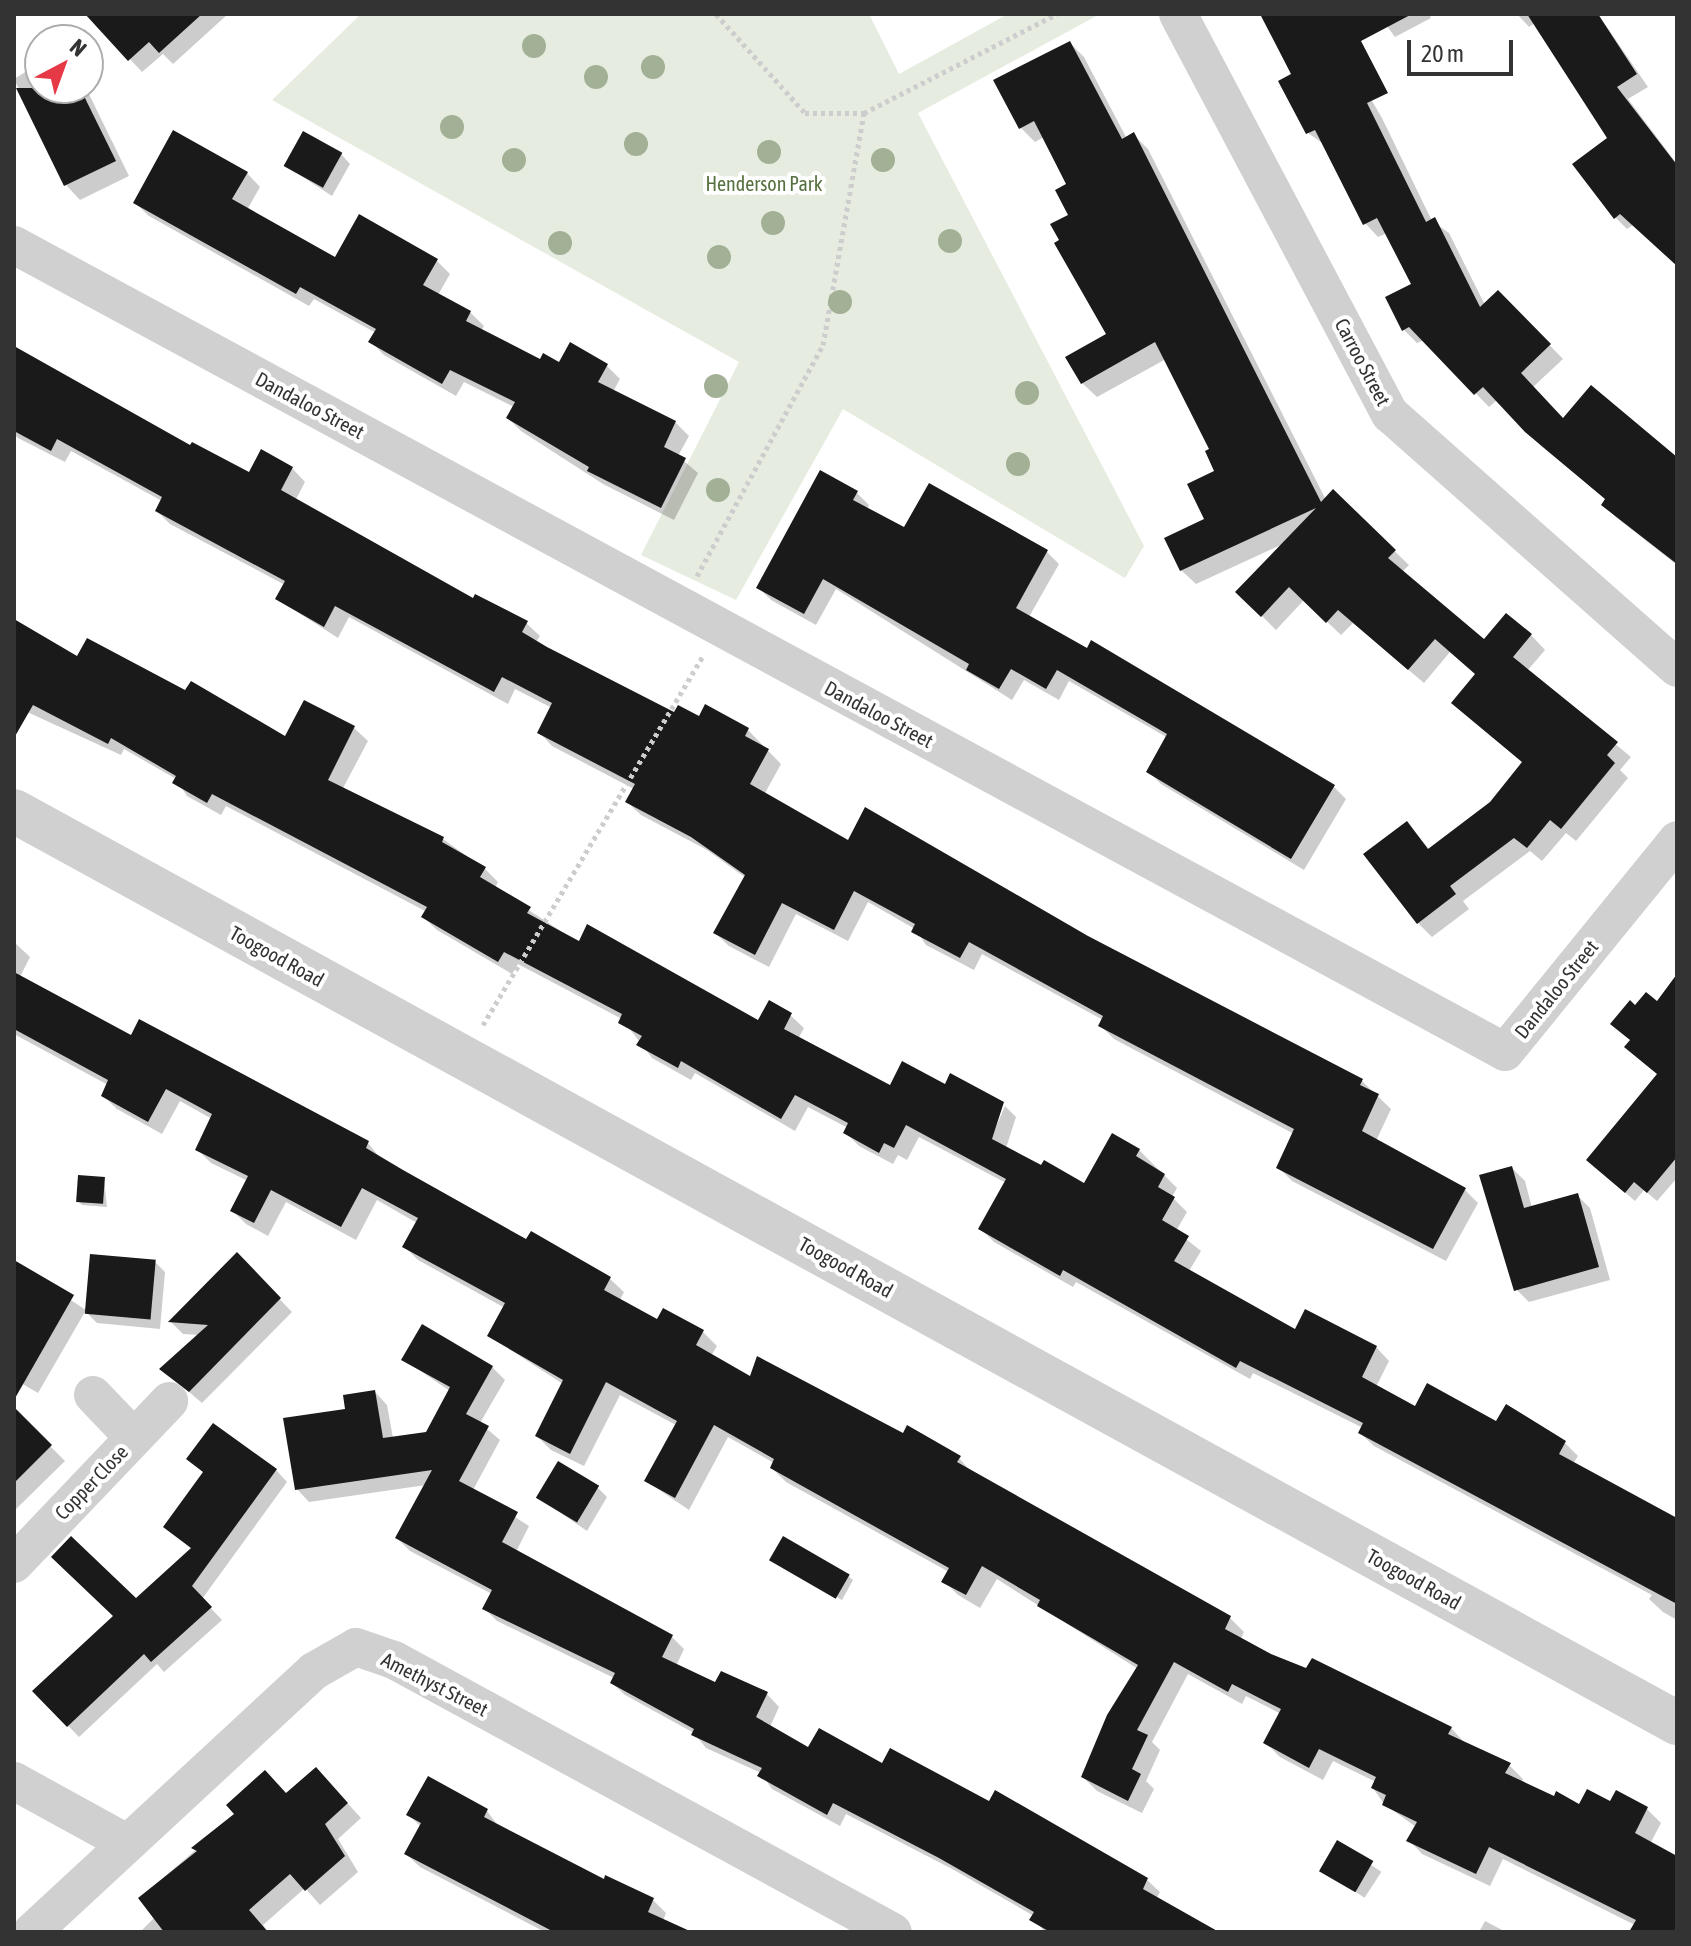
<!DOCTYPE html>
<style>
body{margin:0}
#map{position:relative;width:1691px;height:1946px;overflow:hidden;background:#fff;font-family:"Asap Condensed",sans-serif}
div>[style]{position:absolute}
.green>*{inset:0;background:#e6ecdf}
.shadow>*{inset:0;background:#0003;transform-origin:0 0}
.building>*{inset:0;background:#1a1a1a;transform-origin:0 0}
.path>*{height:5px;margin-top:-2.5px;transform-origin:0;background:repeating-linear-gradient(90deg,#cdcdcd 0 4px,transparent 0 8px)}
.minor>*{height:38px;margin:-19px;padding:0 19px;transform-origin:19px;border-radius:19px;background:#d0d0d0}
.tertiary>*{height:44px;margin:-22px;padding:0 22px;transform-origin:22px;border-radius:22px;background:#d0d0d0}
.trees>*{width:24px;height:24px;margin:-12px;border-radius:50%;background:#a2b095}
span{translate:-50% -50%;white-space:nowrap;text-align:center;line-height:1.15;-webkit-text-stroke:8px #fff;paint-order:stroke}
.park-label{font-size:20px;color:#56703f}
.street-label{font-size:20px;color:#333}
.frame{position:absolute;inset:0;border:16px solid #333;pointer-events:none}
.north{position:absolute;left:24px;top:24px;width:80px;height:80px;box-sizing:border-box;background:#fff;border:2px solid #adadad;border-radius:50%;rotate:41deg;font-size:22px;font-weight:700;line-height:32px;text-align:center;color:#333}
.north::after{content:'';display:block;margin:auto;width:28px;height:36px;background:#e63946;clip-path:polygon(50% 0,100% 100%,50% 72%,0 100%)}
.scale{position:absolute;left:1407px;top:40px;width:106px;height:36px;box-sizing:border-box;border:4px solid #333;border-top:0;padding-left:10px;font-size:24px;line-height:28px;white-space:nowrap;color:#333;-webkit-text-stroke:6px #fff;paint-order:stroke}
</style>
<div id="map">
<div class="green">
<div style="clip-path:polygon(361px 14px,869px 14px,899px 74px,1008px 14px,1100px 14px,918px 113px,1144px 546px,1125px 578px,843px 409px,736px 600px,641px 555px,739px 362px,272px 100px)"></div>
</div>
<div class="shadow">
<div style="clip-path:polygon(112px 14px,228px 14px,173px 64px,163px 54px,142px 72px,99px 26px)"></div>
<div style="clip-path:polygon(1263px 14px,1321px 14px,1382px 118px,1432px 221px,1449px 233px,1485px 305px,1498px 292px,1563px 359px,1532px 388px,1564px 420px,1677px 458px,1677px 565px,1617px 518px,1603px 504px,1607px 500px,1541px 446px,1497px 400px,1489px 407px,1424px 340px,1417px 343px,1404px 330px,1413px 285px,1387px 233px,1378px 237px,1365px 223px,1325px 145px,1308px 133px,1294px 75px)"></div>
<div style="clip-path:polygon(1378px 14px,1429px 14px,1431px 18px,1395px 37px)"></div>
<div style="clip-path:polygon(1517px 14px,1598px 14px,1648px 87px,1628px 99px,1677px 164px,1677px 264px,1633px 225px,1627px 229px,1615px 217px,1610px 139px,1535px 23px,1529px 27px)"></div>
<div style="clip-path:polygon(1070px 43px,1084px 57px,1127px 139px,1134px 135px,1148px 149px,1326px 500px,1333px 492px,1409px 565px,1402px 572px,1485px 642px,1531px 635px,1545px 650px,1527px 671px,1631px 757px,1620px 770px,1628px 778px,1576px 841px,1566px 833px,1542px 861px,1530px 851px,1463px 901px,1469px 909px,1432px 937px,1418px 923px,1407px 823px,1430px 850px,1491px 804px,1524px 764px,1454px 703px,1477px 675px,1450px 652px,1424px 683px,1353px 623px,1341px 635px,1304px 600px,1276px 630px,1238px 592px,1285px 543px,1196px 584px,1181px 570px,1207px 520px,1217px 472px,1212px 450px,1166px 359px,1097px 397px,1082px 383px,1109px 335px,1062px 241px,1071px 216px,1069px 184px,1044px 137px,1035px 142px,1021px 128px)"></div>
<div style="clip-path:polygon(40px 63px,40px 88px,86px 88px,129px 176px,80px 200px,66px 185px,14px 79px)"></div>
<div style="clip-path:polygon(341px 154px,350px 164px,332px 196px,286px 166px)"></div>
<div style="clip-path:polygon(247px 173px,260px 187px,247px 210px,336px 260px,436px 260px,450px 274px,438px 295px,470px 312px,484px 326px,481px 331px,540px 362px,559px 365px,571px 345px,607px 366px,620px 379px,613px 392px,675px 422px,689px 436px,678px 456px,698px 473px,674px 520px,603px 484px,521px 431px,508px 418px,514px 407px,464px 382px,456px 396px,384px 355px,371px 342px,376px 333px,314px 299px,309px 306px,149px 216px,135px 203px)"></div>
<div style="clip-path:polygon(14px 347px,191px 448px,250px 475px,292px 468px,305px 482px,295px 501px,474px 601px,526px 623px,540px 636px,536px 642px,675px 715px,748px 730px,781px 764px,764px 795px,849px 842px,1087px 938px,1362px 1081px,1391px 1109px,1376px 1141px,1465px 1190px,1478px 1203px,1446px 1261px,1292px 1181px,1279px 1168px,1294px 1134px,1114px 1039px,1100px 1025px,1103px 1020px,982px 954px,974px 970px,926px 945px,915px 929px,868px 902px,848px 941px,796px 914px,769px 967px,729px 946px,715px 933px,746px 878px,707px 850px,641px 815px,627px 802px,634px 789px,552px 746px,539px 732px,552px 708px,515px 689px,508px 704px,349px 617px,338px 638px,277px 599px,285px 585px,170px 524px,157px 511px,162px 501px,71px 451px,65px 462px,18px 438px,14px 434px)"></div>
<div style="clip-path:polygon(857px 493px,869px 505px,867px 509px,904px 529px,1047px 552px,1059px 564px,1029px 617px,1087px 650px,1092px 642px,1334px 787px,1346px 799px,1304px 870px,1161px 784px,1149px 772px,1168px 738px,1069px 681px,1059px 700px,1024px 680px,1012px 700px,836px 589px,816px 625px,771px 600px,759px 588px)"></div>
<div style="clip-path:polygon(14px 636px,186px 693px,286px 739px,305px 702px,354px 728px,368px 741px,342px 790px,443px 839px,485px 869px,498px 882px,495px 888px,579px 943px,758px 1023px,790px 1015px,804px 1028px,798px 1039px,891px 1087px,945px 1087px,1003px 1104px,987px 1148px,1005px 1106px,1016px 1117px,1006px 1148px,1085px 1185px,1139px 1150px,1177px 1188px,1172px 1197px,1187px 1212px,1176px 1231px,1201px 1251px,1189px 1271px,1296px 1332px,1376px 1347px,1389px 1361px,1376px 1387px,1416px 1409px,1565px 1443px,1578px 1456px,1573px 1464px,1677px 1520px,1677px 1620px,1663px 1612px,1649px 1599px,1652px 1595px,1374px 1446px,1360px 1433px,1363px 1428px,1253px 1373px,1250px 1379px,1076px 1282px,1073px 1287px,994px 1242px,981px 1229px,1006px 1183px,919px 1137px,907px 1160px,898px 1155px,893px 1164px,859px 1146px,845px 1132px,848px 1128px,808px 1107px,795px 1131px,695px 1073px,691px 1080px,652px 1058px,622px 1019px,518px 964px,512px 974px,437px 930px,423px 917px,427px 912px,226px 806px,221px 815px,187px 796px,176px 779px,124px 749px,121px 755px,14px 706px)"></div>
<div style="clip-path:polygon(14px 942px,30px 957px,20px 977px,132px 1038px,368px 1143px,381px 1159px,527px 1242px,532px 1234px,610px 1279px,624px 1292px,620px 1300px,658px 1321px,703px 1332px,717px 1346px,711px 1356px,751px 1379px,959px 1458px,972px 1473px,1230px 1618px,1244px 1632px,1240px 1640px,1270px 1656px,1451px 1728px,1464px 1742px,1509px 1765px,1523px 1779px,1521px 1783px,1580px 1807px,1647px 1809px,1661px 1823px,1650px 1844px,1677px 1860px,1677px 1932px,1631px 1932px,1635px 1925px,1503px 1859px,1490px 1886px,1422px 1854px,1409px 1840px,1416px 1827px,1384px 1804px,1373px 1788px,1376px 1782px,1333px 1761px,1323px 1780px,1280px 1757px,1266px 1743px,1281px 1714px,1246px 1696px,1242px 1704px,1188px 1674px,1152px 1742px,1160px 1750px,1146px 1781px,1154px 1789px,1142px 1813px,1097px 1791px,1083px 1777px,1138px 1669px,997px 1579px,980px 1608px,958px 1595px,944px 1581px,949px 1572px,786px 1482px,772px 1468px,774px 1463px,728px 1437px,689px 1510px,646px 1481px,676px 1425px,620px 1395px,584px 1466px,551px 1450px,537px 1436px,563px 1384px,489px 1336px,505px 1308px,418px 1260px,404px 1246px,417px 1223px,377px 1200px,356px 1240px,286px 1202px,268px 1236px,246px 1224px,232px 1210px,248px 1181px,211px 1163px,197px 1149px,212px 1119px,180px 1101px,162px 1134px,117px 1109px,103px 1096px,108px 1085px,14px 1034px)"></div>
<div style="clip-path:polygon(1677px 1130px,1677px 1178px,1657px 1201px,1644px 1190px,1635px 1201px,1598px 1169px)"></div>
<div style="clip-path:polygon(1512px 1168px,1525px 1181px,1532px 1208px,1577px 1195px,1590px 1208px,1610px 1280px,1529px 1302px,1516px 1289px)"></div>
<div style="clip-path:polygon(104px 1179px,107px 1207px,82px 1205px,78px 1201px)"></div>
<div style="clip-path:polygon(237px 1255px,292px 1312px,202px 1403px,162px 1369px,200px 1335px,183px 1334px,171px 1322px)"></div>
<div style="clip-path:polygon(155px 1262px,165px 1272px,160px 1329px,97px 1323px,87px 1313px)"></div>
<div style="clip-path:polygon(14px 1263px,86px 1310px,38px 1393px,14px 1379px)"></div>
<div style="clip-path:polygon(404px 1360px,492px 1367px,505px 1380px,480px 1423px,500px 1440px,473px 1490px,529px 1526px,516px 1552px,672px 1637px,684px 1649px,676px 1666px,716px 1685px,767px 1694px,779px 1707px,770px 1727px,809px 1749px,882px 1766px,990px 1803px,996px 1793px,1147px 1880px,1160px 1892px,1156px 1899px,1215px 1932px,1044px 1932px,1034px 1916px,954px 1870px,846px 1814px,840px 1826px,772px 1789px,761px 1773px,706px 1748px,694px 1733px,625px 1695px,612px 1683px,614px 1678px,497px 1621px,484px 1608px,492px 1594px,410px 1551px,397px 1538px,426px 1485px,309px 1502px,297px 1489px,348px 1411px,375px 1392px,387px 1405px,393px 1438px,427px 1434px,450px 1391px)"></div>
<div style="clip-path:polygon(14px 1410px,65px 1461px,14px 1511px)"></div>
<div style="clip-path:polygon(189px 1459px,276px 1470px,287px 1482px,202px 1599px,222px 1620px,164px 1672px,157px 1664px,79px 1737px,35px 1691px,192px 1549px,166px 1527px,204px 1473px)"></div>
<div style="clip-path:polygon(598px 1488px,607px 1497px,587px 1531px,539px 1498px)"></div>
<div style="clip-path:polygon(772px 1561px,848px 1576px,853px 1580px,842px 1600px)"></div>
<div style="clip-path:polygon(330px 1784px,361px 1818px,338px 1839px,358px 1872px,320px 1905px,305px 1888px,263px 1925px,268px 1932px,140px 1932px,155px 1917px,140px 1898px,237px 1814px)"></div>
<div style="clip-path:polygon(487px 1811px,499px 1827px,604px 1882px,653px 1900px,666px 1913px,663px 1921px,687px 1932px,545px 1932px,420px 1867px,406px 1854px,421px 1827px,409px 1815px)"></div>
<div style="left:1337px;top:1843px;width:53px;height:31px;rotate:33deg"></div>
<div style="clip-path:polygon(1485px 1921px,1506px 1932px,1479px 1932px)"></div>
</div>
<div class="building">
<div style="clip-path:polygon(85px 14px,202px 14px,159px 53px,149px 42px,128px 61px)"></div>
<div style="clip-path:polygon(1260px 14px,1412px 14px,1361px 41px,1388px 93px,1367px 103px,1426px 222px,1435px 217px,1480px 307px,1498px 290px,1551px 344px,1521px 373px,1563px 418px,1591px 385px,1677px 457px,1677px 564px,1601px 505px,1605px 499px,1525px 432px,1483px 387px,1474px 395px,1409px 327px,1402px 331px,1385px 297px,1411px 284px,1377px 218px,1363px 225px,1315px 130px,1306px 134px,1278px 81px,1291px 74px)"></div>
<div style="clip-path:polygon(1527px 14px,1598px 14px,1637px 74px,1617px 87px,1677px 165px,1677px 266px,1620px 214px,1614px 219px,1572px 164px,1607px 138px)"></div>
<div style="clip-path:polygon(1070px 41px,1122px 139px,1134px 132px,1321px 502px,1333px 489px,1396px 550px,1388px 558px,1484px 639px,1506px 613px,1532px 634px,1513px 657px,1618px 742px,1607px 755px,1615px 763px,1561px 829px,1550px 820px,1527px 848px,1514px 838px,1450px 886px,1456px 894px,1417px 924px,1363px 854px,1407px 821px,1428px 849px,1490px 802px,1522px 762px,1451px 703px,1475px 674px,1435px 639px,1408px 670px,1338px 610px,1326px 623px,1289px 587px,1261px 617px,1235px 592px,1316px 508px,1180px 571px,1164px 538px,1204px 519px,1187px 484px,1214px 471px,1205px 451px,1209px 449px,1155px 342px,1081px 384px,1065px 357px,1106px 334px,1054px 243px,1059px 240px,1050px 224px,1068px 215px,1055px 190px,1066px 184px,1034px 121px,1019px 129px,993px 80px)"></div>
<div style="clip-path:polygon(16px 88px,80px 88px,116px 161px,64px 186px)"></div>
<div style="clip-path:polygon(173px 130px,248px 172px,232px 199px,335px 257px,359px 214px,438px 259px,423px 285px,471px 311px,466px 321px,540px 359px,543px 353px,559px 362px,570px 342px,608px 364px,598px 382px,676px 421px,664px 447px,686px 458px,661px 508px,587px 471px,589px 467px,506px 418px,515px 402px,450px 370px,442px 384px,368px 342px,376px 329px,300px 287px,296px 294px,133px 203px)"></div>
<div style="left:303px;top:131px;width:45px;height:40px;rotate:29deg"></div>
<div style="clip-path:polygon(14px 346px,190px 445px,192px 442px,249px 472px,261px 449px,293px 467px,281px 490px,473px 598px,475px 594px,528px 621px,522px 632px,547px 647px,674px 712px,678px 705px,699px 716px,705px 704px,749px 728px,745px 736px,769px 749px,750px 784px,848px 840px,865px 807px,1088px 936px,1363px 1079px,1360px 1085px,1379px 1094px,1362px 1131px,1466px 1188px,1433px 1249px,1276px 1168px,1294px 1129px,1098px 1026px,1103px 1016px,969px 942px,960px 958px,911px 932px,915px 924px,854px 891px,834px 930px,782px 903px,755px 955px,713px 933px,745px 875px,691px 837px,625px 802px,635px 784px,537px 733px,552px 703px,502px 677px,494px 692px,335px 606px,324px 627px,275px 599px,285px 581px,155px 511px,162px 497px,57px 439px,51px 451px,14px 431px)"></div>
<div style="clip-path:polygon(820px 470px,858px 491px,853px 500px,904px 527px,929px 483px,1048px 550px,1016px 608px,1087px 648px,1091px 640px,1335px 785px,1291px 859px,1146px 772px,1167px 734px,1057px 670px,1046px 689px,1011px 669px,999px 689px,966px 670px,969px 664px,823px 579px,804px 614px,756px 588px)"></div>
<div style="clip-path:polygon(14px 619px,77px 656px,87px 638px,185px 690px,191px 681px,285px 736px,304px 700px,355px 726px,328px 780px,444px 837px,442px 842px,486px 867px,480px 877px,531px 907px,527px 913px,579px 941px,587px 924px,758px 1020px,769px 1000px,792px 1013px,784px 1029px,890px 1085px,902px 1061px,945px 1084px,950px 1073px,1004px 1102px,992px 1139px,1041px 1165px,1044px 1160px,1084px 1183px,1112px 1133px,1140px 1149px,1136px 1156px,1165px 1174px,1158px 1187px,1175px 1197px,1162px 1220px,1189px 1236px,1174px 1261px,1295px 1329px,1305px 1309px,1377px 1346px,1362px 1377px,1415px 1406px,1427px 1383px,1496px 1421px,1506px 1404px,1566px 1441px,1559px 1454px,1677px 1518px,1677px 1604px,1358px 1433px,1363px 1423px,1240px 1361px,1236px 1368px,1063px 1270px,1060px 1276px,978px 1229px,1006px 1179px,906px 1125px,894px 1148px,884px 1143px,879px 1153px,843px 1133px,848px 1123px,795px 1095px,781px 1119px,681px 1061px,678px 1068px,636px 1045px,642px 1036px,618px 1023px,622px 1014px,504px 952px,498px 962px,421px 917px,427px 907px,212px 794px,207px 803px,172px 783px,176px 776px,111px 738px,108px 744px,33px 705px,14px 738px)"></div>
<div style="clip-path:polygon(14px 972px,131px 1035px,139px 1019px,369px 1141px,366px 1148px,403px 1170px,526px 1239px,531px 1231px,611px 1277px,604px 1290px,657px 1319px,663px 1308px,704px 1330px,696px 1345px,750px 1376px,757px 1356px,903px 1433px,907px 1425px,961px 1456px,957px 1462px,1231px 1616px,1225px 1629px,1271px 1654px,1306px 1668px,1312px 1658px,1452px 1727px,1448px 1734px,1511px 1763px,1505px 1773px,1554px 1796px,1556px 1791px,1579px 1804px,1587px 1789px,1610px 1801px,1616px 1790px,1648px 1807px,1635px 1833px,1677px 1856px,1677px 1932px,1629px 1932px,1636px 1920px,1489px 1847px,1476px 1874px,1406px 1841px,1417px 1822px,1382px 1805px,1386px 1795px,1371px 1788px,1376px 1777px,1319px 1749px,1309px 1768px,1263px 1743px,1281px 1709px,1232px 1684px,1228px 1692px,1174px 1662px,1137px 1730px,1148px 1735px,1132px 1769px,1141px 1774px,1128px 1801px,1081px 1777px,1107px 1715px,1138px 1665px,1037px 1606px,1040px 1600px,982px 1566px,966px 1595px,941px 1582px,949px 1568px,770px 1468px,774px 1459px,714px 1425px,675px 1498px,644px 1481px,677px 1421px,606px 1382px,570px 1454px,535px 1436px,563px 1380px,487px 1336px,505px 1303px,402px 1247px,418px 1218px,362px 1188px,341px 1227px,271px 1190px,254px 1223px,230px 1211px,248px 1176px,195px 1150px,212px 1114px,166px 1089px,148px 1122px,101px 1096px,108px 1080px,14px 1029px)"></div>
<div style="clip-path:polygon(1677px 974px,1677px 1157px,1647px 1193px,1634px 1182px,1625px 1193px,1586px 1160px,1657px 1074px,1624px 1047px,1630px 1040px,1610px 1024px,1630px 1000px,1635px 1005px,1646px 992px,1657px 1001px)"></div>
<div style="clip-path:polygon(1512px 1166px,1524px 1208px,1578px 1193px,1599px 1267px,1514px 1291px,1479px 1175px)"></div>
<div style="left:78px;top:1175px;width:27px;height:27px;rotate:4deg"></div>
<div style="clip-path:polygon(237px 1252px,281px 1298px,189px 1392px,159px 1369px,208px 1325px,168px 1322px)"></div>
<div style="left:90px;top:1254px;width:66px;height:60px;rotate:5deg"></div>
<div style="clip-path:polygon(14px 1260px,74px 1295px,14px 1400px)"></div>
<div style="clip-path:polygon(422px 1324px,493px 1366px,466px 1414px,489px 1426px,459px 1481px,518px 1512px,502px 1542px,673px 1635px,662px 1657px,715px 1682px,721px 1671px,768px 1692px,756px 1717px,808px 1747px,819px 1728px,882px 1763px,890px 1748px,989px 1801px,995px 1790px,1148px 1878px,1143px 1889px,1219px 1932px,1050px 1932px,1029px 1920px,1034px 1912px,939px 1858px,833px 1803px,827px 1815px,757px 1776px,762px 1768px,691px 1735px,694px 1729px,610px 1683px,615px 1673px,482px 1609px,492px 1590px,395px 1538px,432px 1470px,295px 1490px,283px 1418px,345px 1409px,343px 1395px,375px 1390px,383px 1438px,426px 1432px,450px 1387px,401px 1360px)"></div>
<div style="clip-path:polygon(14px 1407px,52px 1445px,14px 1483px)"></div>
<div style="clip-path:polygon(213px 1423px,277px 1469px,192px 1586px,212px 1607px,151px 1662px,144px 1654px,67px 1727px,32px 1691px,113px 1616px,51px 1557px,71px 1536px,136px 1598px,191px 1548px,163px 1527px,203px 1472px,186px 1459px)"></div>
<div style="left:558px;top:1461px;width:48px;height:43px;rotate:31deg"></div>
<div style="left:783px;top:1536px;width:77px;height:28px;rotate:30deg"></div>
<div style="clip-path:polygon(316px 1767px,348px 1803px,325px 1824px,345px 1856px,305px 1891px,290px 1874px,249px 1910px,268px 1932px,164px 1932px,138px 1898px,197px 1851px,191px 1848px,234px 1814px,226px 1805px,265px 1770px,286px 1793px)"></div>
<div style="clip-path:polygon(428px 1776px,488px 1809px,484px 1817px,604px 1879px,605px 1875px,654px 1898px,648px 1912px,692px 1932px,554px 1932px,404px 1854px,421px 1823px,406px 1815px)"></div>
<div style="left:1337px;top:1840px;width:42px;height:36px;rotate:30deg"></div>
</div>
<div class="path">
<div style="left:716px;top:14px;width:133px;rotate:48deg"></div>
<div style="left:805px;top:113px;width:59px"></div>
<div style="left:864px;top:113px;width:217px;rotate:-27.2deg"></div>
<div style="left:697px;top:576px;width:263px;rotate:-61.4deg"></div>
<div style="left:823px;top:345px;width:236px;rotate:-80deg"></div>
<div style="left:483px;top:1025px;width:430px;rotate:-59.2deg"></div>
</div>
<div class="minor">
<div style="left:1178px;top:14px;width:453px;rotate:62.1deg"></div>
<div style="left:1390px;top:414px;width:383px;rotate:41.5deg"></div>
<div style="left:14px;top:245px;width:1695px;rotate:28.42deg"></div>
<div style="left:1505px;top:1052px;width:273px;rotate:-50.9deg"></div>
<div style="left:93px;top:1395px;width:59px;rotate:46.4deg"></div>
<div style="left:14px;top:1564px;width:225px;rotate:-46.4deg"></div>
<div style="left:14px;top:1781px;width:129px;rotate:28.8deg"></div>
<div style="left:32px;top:1932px;width:384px;rotate:-42.8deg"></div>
<div style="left:314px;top:1671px;width:48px;rotate:-29.7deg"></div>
<div style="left:356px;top:1647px;width:40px;rotate:18.9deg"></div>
<div style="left:394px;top:1660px;width:568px;rotate:28.59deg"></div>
</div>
<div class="tertiary">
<div style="left:14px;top:811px;width:1897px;rotate:28.74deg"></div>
</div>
<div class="trees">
<div style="left:534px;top:46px"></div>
<div style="left:653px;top:67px"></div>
<div style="left:596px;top:77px"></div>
<div style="left:452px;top:127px"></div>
<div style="left:636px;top:144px"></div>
<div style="left:769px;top:152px"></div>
<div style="left:514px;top:160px"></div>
<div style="left:883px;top:160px"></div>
<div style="left:773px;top:223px"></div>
<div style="left:950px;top:241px"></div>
<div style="left:560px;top:243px"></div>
<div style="left:719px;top:257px"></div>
<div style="left:840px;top:302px"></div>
<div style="left:716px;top:386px"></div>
<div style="left:1027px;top:393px"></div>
<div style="left:1018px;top:464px"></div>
<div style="left:718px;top:490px"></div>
</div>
<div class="park-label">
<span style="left:764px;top:183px">Henderson Park</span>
</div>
<div class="street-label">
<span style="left:1363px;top:362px;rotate:62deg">Carroo Street</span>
<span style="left:310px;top:405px;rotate:28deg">Dandaloo Street</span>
<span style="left:879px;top:714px;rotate:28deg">Dandaloo Street</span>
<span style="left:277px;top:956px;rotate:29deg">Toogood Road</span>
<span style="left:1556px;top:989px;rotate:-51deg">Dandaloo Street</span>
<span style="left:846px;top:1267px;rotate:29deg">Toogood Road</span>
<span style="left:91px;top:1482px;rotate:-46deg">Copper Close</span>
<span style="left:1414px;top:1579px;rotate:29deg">Toogood Road</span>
<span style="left:435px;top:1684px;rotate:27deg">Amethyst Street</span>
</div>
<div class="frame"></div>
<div class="north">N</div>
<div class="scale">20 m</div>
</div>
